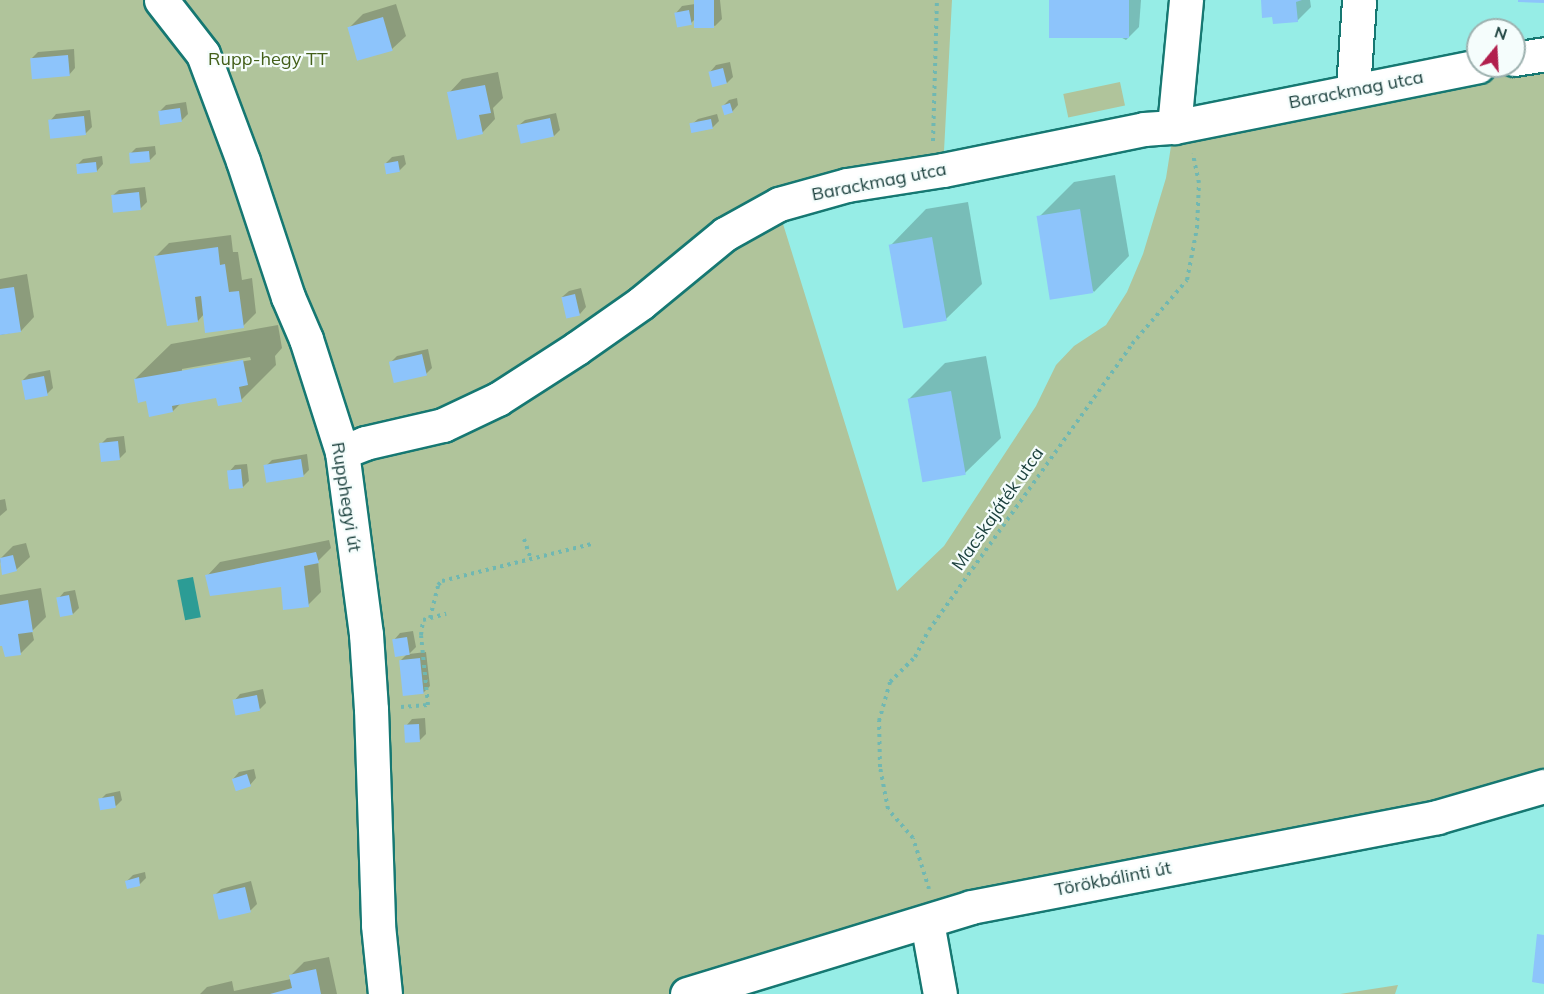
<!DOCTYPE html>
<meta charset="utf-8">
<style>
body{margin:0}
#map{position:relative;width:1544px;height:994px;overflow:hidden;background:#96ede6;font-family:Mulish,sans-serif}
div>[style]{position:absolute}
.green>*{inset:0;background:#b0c49b;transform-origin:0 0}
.water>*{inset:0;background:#2c9c95;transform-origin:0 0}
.shadow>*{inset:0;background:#0003}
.building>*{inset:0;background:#8dc4fb;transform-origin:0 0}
.path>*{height:4px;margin-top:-2px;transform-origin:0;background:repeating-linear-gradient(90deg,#70b8b2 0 3px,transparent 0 7.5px)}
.roads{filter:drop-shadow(2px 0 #167872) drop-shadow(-2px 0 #167872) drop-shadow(0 2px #167872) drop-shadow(0 -2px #167872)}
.minor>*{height:33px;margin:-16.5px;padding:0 16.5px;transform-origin:16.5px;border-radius:16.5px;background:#fff}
span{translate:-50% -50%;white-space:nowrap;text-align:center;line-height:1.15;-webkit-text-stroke:4.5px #f5fdfc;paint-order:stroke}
.park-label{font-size:18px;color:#435f19}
.street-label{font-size:18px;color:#1a3f3c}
.north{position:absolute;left:1466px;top:18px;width:60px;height:60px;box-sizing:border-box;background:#f5fdfc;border:2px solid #9db1af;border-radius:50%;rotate:18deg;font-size:16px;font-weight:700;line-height:24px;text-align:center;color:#1a3f3c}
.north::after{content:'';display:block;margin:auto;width:21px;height:27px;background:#b11f4d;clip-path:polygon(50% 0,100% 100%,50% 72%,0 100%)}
</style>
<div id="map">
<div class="green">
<div style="clip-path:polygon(0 0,952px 0,943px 170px,779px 211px,897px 591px,944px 546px,1036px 406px,1056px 365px,1074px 346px,1106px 325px,1127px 292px,1143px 254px,1166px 178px,1174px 127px,1478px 66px,1514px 66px,1544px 54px,1544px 786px,971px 907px,687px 994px,0 994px)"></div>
<div style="left:1120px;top:82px;width:24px;height:58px;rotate:78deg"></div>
<div style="clip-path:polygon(1398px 985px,1395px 994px,1340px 994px)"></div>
</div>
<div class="water">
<div style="left:193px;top:577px;width:41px;height:16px;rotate:79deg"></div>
</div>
<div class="shadow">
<div style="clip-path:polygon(695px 0,720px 0,722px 19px,715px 26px,696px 18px,691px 23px,676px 13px,682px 6px,695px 4px)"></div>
<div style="clip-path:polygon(1051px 0,1141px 0,1139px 27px,1126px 40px)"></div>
<div style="clip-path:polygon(1262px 0,1310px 0,1311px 7px,1297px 21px,1274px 15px)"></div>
<div style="clip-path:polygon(396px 4px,406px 36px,392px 49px,349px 28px,363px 14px)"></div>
<div style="clip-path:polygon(74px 49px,75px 68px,69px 75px,32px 58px,38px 52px)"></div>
<div style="clip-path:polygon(730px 62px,733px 77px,727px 83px,710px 72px,716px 65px)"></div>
<div style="clip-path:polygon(498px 72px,503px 98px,493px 108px,495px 119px,482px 133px,449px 93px,462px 79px)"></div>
<div style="clip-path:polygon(737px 98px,738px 105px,732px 112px,723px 106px,729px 100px)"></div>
<div style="clip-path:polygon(186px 102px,188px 114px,181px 121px,160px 111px,166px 105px)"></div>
<div style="clip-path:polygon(90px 110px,92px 127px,85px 134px,50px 121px,56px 114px)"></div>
<div style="clip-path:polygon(556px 113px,560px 130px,554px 136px,518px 126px,525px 120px)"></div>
<div style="clip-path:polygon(717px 114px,719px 121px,712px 128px,691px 125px,698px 119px)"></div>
<div style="clip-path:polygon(155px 146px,156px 154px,150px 160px,130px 154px,136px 148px)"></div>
<div style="clip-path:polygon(404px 155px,406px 164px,399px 171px,386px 163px,392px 157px)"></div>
<div style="clip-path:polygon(102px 156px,103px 164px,97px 171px,77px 165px,83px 159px)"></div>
<div style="clip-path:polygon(1115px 175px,1129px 256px,1094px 292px,1038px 218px,1074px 182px)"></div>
<div style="clip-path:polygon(145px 187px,147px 202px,140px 209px,112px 196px,119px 190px)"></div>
<div style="clip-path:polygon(968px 202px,982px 284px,946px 319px,891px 245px,926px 209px)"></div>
<div style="clip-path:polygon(231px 235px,233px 252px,238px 252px,242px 280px,252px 278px,256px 313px,243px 326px,204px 314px,198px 321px,156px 256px,169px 243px)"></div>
<div style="clip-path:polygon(27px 274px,34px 317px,21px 331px,0 335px,0 279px)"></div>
<div style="clip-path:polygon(581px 288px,586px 307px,580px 314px,562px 297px,569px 291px)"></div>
<div style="clip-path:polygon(evenodd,278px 325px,282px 348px,275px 356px,276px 365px,241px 400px,218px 396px,181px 403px,173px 411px,147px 400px,135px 379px,171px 344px,278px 325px,250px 357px,251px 360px,182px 372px,182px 369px,250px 357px)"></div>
<div style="clip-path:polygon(428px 349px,432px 368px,426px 374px,391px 362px,397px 356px)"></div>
<div style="clip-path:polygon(986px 356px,1001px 438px,965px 473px,909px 399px,945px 363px)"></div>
<div style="clip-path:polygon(50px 370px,53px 388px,47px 394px,23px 380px,29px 374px)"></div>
<div style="clip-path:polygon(124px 436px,126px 452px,119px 459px,101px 444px,107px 438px)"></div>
<div style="clip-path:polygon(307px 454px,309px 470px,303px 476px,266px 466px,272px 460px)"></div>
<div style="clip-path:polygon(247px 464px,249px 481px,243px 487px,229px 472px,235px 465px)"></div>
<div style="clip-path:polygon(5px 499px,7px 510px,0 516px,0 500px)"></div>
<div style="clip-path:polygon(329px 540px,331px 548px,318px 561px,321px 592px,308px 605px,282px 586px,207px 576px,220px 562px)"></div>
<div style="clip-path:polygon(26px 543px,30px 557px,16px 570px,3px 573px,0 559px,13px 546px)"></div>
<div style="clip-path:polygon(41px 588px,46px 617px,32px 631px,34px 640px,21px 653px,0 644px,0 595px)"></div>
<div style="clip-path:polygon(75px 590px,79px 608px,73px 614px,58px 599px,64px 592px)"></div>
<div style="clip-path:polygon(413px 631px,416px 647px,409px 654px,426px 652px,430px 686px,423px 693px,401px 660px,407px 654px,394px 640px,400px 633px)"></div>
<div style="clip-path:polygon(263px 689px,266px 703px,260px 709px,234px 701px,240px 694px)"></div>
<div style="clip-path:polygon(425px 718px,426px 734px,420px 740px,406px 726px,412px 719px)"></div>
<div style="clip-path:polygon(254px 769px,256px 778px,250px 785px,233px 779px,239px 772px)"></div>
<div style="clip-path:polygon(120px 791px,122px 800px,116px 806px,100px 800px,106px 794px)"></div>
<div style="clip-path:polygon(145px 872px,146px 878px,140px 884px,127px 881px,133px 875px)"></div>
<div style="clip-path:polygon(251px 881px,257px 904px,251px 910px,220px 918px,215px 895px,221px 889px)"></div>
<div style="clip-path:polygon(329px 957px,337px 994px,200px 994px,207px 987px,232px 981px,234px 991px,291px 979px,290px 976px,304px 962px)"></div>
</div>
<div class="building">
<div style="left:694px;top:0;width:20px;height:28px"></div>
<div style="left:1049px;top:0;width:80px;height:38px"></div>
<div style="clip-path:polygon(1261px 0,1302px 0,1296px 2px,1298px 22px,1273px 24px,1272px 17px,1262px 18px)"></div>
<div style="clip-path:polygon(1518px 0,1544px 0,1544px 3px,1518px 2px)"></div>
<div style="left:689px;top:10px;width:15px;height:15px;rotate:79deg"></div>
<div style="left:383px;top:17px;width:35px;height:37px;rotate:74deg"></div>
<div style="left:68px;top:55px;width:21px;height:38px;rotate:85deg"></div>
<div style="left:723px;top:68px;width:16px;height:15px;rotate:76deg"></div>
<div style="clip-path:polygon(485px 85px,491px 113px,479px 115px,483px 134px,457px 140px,447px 92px)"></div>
<div style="left:730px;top:103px;width:10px;height:9px;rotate:73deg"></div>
<div style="left:180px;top:108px;width:14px;height:22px;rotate:82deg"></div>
<div style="left:84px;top:116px;width:19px;height:36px;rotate:84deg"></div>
<div style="left:550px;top:118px;width:19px;height:34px;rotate:78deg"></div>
<div style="left:711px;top:119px;width:10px;height:22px;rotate:79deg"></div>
<div style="left:149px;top:151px;width:11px;height:20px;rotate:85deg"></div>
<div style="left:398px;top:161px;width:11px;height:14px;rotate:80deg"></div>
<div style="left:96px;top:162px;width:10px;height:20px;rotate:84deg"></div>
<div style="left:139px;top:192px;width:18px;height:28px;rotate:84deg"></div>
<div style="left:1080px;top:209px;width:85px;height:44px;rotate:81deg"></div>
<div style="left:932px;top:237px;width:85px;height:44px;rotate:80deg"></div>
<div style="clip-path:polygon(218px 247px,220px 265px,225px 264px,229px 292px,239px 291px,244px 328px,205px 333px,201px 296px,195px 297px,198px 322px,167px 326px,154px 256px)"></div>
<div style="clip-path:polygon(14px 287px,21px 332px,0 335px,0 289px)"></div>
<div style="left:575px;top:294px;width:22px;height:14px;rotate:77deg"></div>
<div style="left:422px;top:354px;width:22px;height:34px;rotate:77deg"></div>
<div style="clip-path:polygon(243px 360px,248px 385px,239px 387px,242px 402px,218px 406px,216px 398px,172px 406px,173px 412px,149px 417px,146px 401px,138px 403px,134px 379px)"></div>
<div style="left:44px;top:376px;width:20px;height:23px;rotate:79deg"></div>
<div style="left:951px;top:391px;width:85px;height:44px;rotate:80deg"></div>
<div style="left:118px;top:441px;width:19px;height:19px;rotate:84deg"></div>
<div style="left:301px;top:459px;width:18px;height:38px;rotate:81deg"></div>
<div style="left:241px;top:469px;width:19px;height:14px;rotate:84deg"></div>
<div style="clip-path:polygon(316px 552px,319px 563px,304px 566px,309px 607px,283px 610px,281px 587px,210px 596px,205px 575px)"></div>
<div style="clip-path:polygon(13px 555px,17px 571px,2px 575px,0 558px)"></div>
<div style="left:69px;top:595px;width:20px;height:13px;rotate:79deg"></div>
<div style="clip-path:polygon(28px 600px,33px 632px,18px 634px,21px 655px,5px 657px,2px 646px,0 646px,0 605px)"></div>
<div style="left:407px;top:637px;width:18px;height:15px;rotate:81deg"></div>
<div style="left:420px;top:658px;width:36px;height:21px;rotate:84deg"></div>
<div style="left:257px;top:695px;width:16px;height:25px;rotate:79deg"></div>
<div style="left:419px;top:724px;width:18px;height:15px;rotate:87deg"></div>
<div style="left:247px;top:774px;width:13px;height:16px;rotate:72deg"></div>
<div style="left:114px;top:796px;width:12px;height:16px;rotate:81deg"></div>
<div style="clip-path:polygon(139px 877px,140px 886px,127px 889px,125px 881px)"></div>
<div style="left:245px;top:887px;width:26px;height:33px;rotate:77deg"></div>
<div style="clip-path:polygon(1537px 934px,1544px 935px,1544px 984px,1532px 982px)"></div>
<div style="clip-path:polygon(316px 969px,321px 994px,270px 994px,292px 988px,289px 975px)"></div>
</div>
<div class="path">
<div style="left:933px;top:141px;width:141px;rotate:-88.4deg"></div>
<div style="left:524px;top:539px;width:21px;rotate:71deg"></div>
<div style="left:430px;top:618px;width:34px;rotate:-76deg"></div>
<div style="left:438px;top:585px;width:6px;rotate:-45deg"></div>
<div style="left:442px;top:581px;width:154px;rotate:-13.9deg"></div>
<div style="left:401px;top:707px;width:27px;rotate:-4deg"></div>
<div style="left:428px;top:705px;width:70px;rotate:-95.7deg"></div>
<div style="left:421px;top:635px;width:15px;rotate:-82deg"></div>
<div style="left:423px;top:620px;width:24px;rotate:-15deg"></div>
<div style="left:929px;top:889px;width:53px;rotate:-107.4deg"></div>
<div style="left:913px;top:838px;width:38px;rotate:-131deg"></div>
<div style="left:888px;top:809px;width:43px;rotate:-100.8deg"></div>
<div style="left:880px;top:767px;width:46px;rotate:-91.2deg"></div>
<div style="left:879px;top:721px;width:41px;rotate:-74.2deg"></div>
<div style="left:890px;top:682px;width:35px;rotate:-45deg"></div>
<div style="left:915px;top:657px;width:30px;rotate:-63deg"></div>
<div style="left:929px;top:630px;width:351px;rotate:-54.6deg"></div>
<div style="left:1132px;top:344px;width:84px;rotate:-49.3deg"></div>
<div style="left:1187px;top:280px;width:53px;rotate:-79.1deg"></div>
<div style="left:1197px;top:228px;width:45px;rotate:-87.5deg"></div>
<div style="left:1199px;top:183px;width:30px;rotate:-102deg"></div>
</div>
<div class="roads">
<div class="minor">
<div style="left:161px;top:0;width:68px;rotate:52.1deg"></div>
<div style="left:203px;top:54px;width:114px;rotate:69.5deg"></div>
<div style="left:243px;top:161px;width:143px;rotate:71.7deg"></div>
<div style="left:288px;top:297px;width:46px;rotate:66.8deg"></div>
<div style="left:306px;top:339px;width:119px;rotate:72.3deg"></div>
<div style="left:342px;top:452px;width:184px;rotate:82.5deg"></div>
<div style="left:366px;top:634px;width:75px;rotate:86.2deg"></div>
<div style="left:371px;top:709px;width:216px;rotate:88.1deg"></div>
<div style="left:378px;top:925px;width:69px;rotate:84.2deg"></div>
<div style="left:1514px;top:59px;width:30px;rotate:-9deg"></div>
<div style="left:1353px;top:89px;width:89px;rotate:-86.1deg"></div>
<div style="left:1174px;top:127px;width:128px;rotate:-84.6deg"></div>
<div style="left:342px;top:452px;width:25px;rotate:-21deg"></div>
<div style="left:365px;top:443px;width:80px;rotate:-13deg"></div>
<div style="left:443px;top:425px;width:61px;rotate:-25.3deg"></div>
<div style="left:498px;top:399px;width:94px;rotate:-32.8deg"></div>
<div style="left:577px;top:348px;width:78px;rotate:-35.1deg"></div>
<div style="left:641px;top:303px;width:109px;rotate:-39.4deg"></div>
<div style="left:725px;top:234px;width:62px;rotate:-29.1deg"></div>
<div style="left:779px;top:204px;width:71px;rotate:-15.6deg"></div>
<div style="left:847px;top:185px;width:97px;rotate:-8.9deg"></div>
<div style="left:943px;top:170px;width:205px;rotate:-11.5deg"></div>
<div style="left:1144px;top:129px;width:30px;rotate:-4deg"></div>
<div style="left:1174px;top:127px;width:310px;rotate:-11.3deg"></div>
<div style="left:927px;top:922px;width:73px;rotate:79.8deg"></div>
<div style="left:687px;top:994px;width:297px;rotate:-17deg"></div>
<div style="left:971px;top:907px;width:475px;rotate:-10.9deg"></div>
<div style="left:1437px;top:817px;width:111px;rotate:-16.2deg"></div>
</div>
</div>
<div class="park-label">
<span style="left:268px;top:59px">Rupp-hegy TT</span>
</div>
<div class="street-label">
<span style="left:1356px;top:90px;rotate:-11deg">Barackmag utca</span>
<span style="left:879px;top:182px;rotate:-11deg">Barackmag utca</span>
<span style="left:346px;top:497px;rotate:81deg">Rupphegyi út</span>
<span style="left:998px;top:509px;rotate:-55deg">Macskajáték utca</span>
<span style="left:1113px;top:879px;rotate:-11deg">Törökbálinti út</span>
</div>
<div class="north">N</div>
</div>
